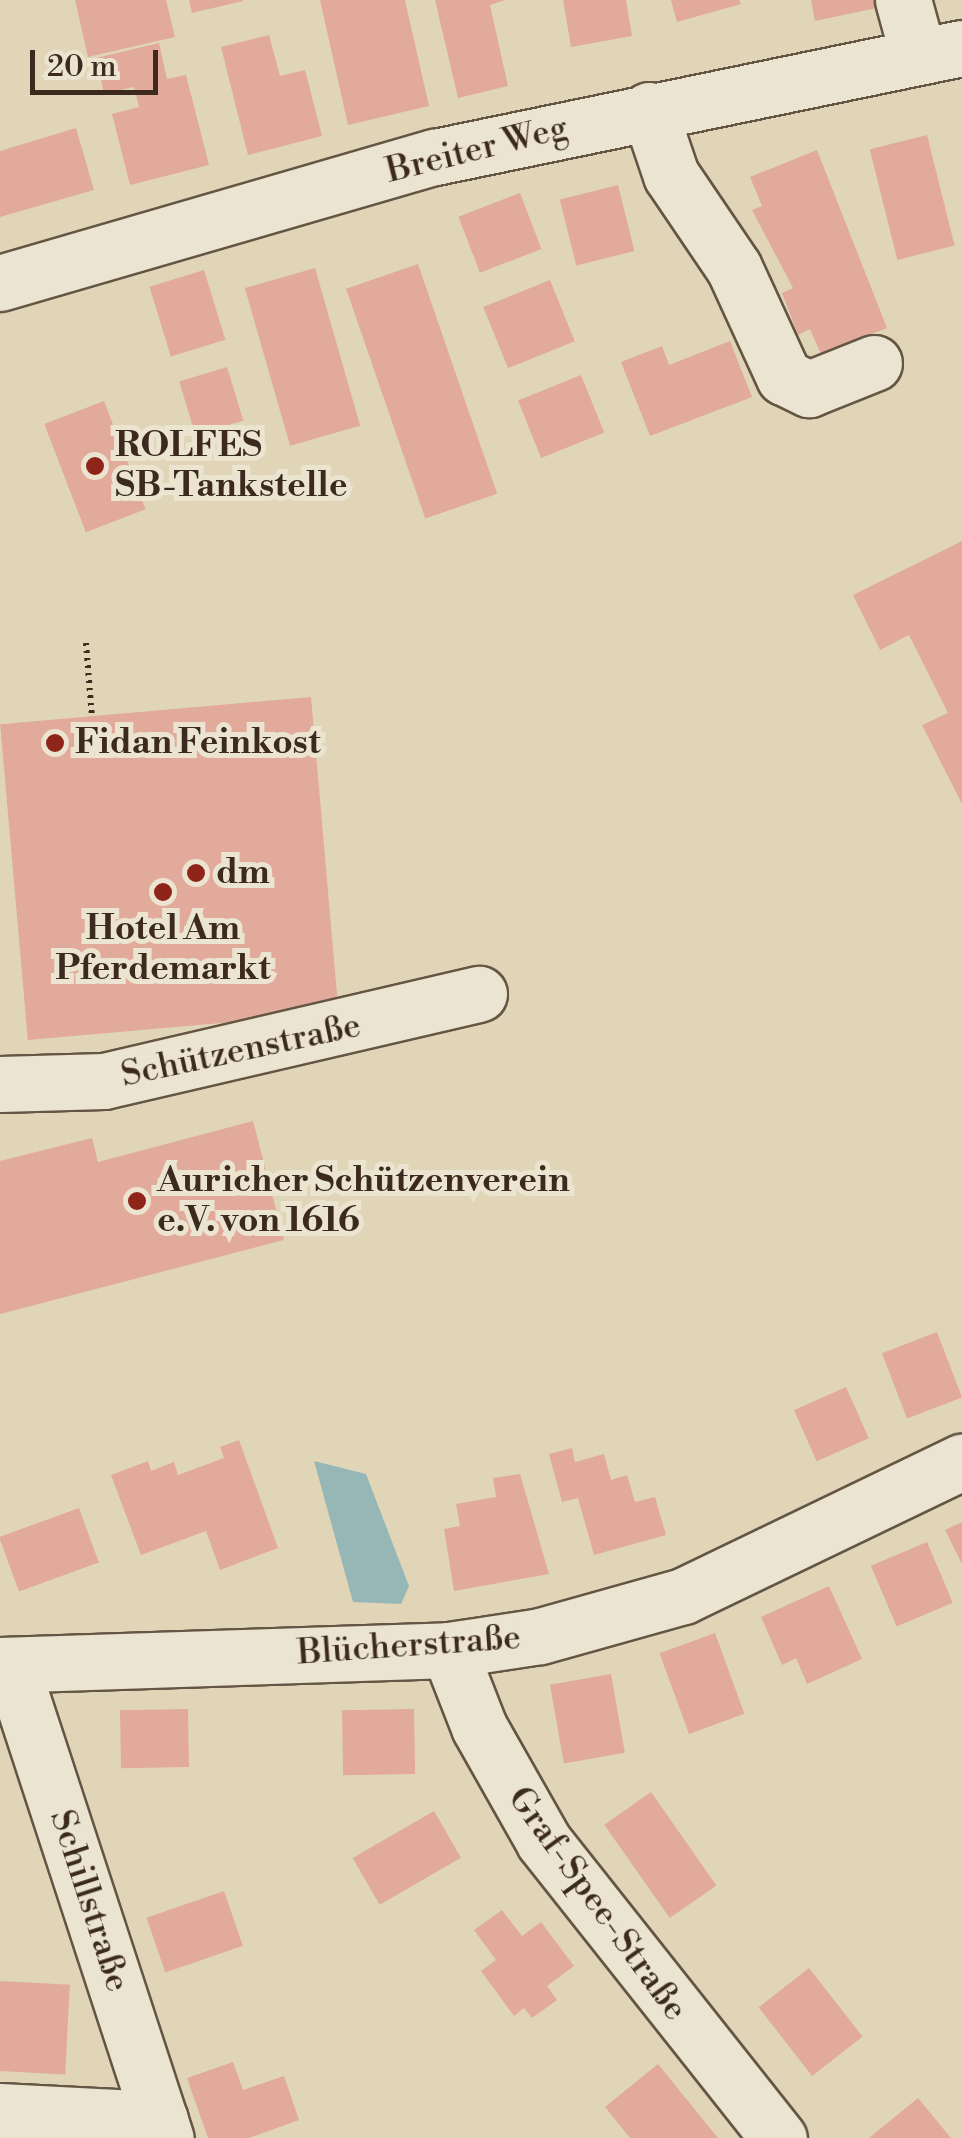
<!DOCTYPE html>
<meta charset="utf-8">
<style>
body{margin:0}
#map{position:relative;width:962px;height:2138px;overflow:hidden;background:#e0d6b7;font-family:"Libre Bodoni",serif}
div>[style]{position:absolute}
.water>*{inset:0;background:#97b7b7}
.building>*{inset:0;background:#e1aa9a;transform-origin:0 0}
.path>*{height:6px;margin-top:-3px;transform-origin:0;background:repeating-linear-gradient(90deg,#3b2a1d 0 2.5px,transparent 0 7.5px)}
.roads{filter:drop-shadow(2px 0 #645544) drop-shadow(-2px 0 #645544) drop-shadow(0 2px #645544) drop-shadow(0 -2px #645544)}
.minor>*{height:55px;margin:-27.5px;padding:0 27.5px;transform-origin:27.5px;border-radius:27.5px;background:#ebe4d0}
.dots>*{width:28px;height:28px;translate:-50% -50%;box-sizing:border-box;border:5px solid #ebe4d0;border-radius:50%}
span{translate:-50% -50%;white-space:nowrap;text-align:center;line-height:1.15;-webkit-text-stroke:10px #ebe4d0;paint-order:stroke}
.street-label{font-size:35px;color:#3b2a1d}
.poi-label{font-size:35px;color:#3b2a1d;font-weight:700}
.left{translate:0 -50%;text-align:left}
.scale{position:absolute;left:30px;top:50px;width:128px;height:45px;box-sizing:border-box;border:5px solid #3b2a1d;border-top:0;padding-left:12px;font-size:30px;line-height:35px;white-space:nowrap;color:#3b2a1d;-webkit-text-stroke:8px #ebe4d0;paint-order:stroke}
</style>
<div id="map">
<div class="water">
<div style="clip-path:polygon(314px 1461px,366px 1474px,409px 1586px,401px 1604px,353px 1602px)"></div>
</div>
<div class="building">
<div style="clip-path:polygon(75px 0,166px 0,175px 37px,88px 57px)"></div>
<div style="clip-path:polygon(189px 0,243px 0,243px 1px,192px 13px)"></div>
<div style="clip-path:polygon(320px 0,405px 0,429px 106px,348px 125px)"></div>
<div style="clip-path:polygon(435px 0,505px 0,490px 5px,508px 86px,458px 98px)"></div>
<div style="clip-path:polygon(563px 0,626px 0,632px 36px,571px 47px)"></div>
<div style="clip-path:polygon(671px 0,739px 0,741px 4px,677px 22px)"></div>
<div style="clip-path:polygon(811px 0,884px 0,886px 6px,815px 21px)"></div>
<div style="clip-path:polygon(269px 35px,280px 76px,305px 70px,322px 136px,248px 155px,221px 47px)"></div>
<div style="clip-path:polygon(159px 43px,167px 79px,186px 75px,209px 165px,130px 185px,112px 114px,139px 107px,134px 87px,104px 94px,96px 58px)"></div>
<div style="clip-path:polygon(76px 128px,94px 190px,0 217px,0 151px)"></div>
<div style="left:927px;top:135px;width:114px;height:59px;rotate:76deg"></div>
<div style="clip-path:polygon(817px 150px,887px 328px,821px 354px,810px 329px,798px 335px,782px 293px,793px 288px,752px 210px,762px 206px,750px 177px)"></div>
<div style="left:618px;top:185px;width:68px;height:60px;rotate:76deg"></div>
<div style="left:520px;top:193px;width:60px;height:66px;rotate:69deg"></div>
<div style="left:418px;top:264px;width:243px;height:76px;rotate:71deg"></div>
<div style="left:315px;top:268px;width:164px;height:73px;rotate:74deg"></div>
<div style="left:204px;top:270px;width:73px;height:57px;rotate:73deg"></div>
<div style="left:550px;top:280px;width:66px;height:72px;rotate:68deg"></div>
<div style="clip-path:polygon(730px 341px,752px 397px,650px 436px,621px 362px,662px 346px,669px 365px)"></div>
<div style="left:227px;top:367px;width:56px;height:50px;rotate:73deg"></div>
<div style="left:581px;top:375px;width:62px;height:68px;rotate:68deg"></div>
<div style="left:104px;top:401px;width:116px;height:64px;rotate:69deg"></div>
<div style="clip-path:polygon(962px 541px,962px 804px,922px 725px,948px 713px,909px 635px,880px 650px,853px 595px)"></div>
<div style="left:311px;top:697px;width:317px;height:312px;rotate:85deg"></div>
<div style="clip-path:polygon(253px 1121px,284px 1240px,0 1314px,0 1161px,92px 1138px,98px 1162px)"></div>
<div style="left:937px;top:1332px;width:70px;height:59px;rotate:69deg"></div>
<div style="left:846px;top:1387px;width:56px;height:57px;rotate:66deg"></div>
<div style="clip-path:polygon(239px 1440px,278px 1548px,220px 1570px,206px 1531px,141px 1555px,111px 1475px,148px 1461px,151px 1471px,174px 1462px,178px 1475px,224px 1458px,220px 1447px)"></div>
<div style="clip-path:polygon(572px 1448px,575px 1462px,604px 1454px,611px 1480px,627px 1475px,635px 1502px,655px 1497px,666px 1535px,594px 1555px,578px 1498px,562px 1502px,549px 1454px)"></div>
<div style="clip-path:polygon(520px 1474px,549px 1574px,454px 1591px,444px 1529px,460px 1526px,456px 1504px,496px 1497px,493px 1478px)"></div>
<div style="left:79px;top:1508px;width:58px;height:85px;rotate:70deg"></div>
<div style="clip-path:polygon(962px 1522px,962px 1564px,945px 1530px)"></div>
<div style="left:927px;top:1542px;width:66px;height:61px;rotate:67deg"></div>
<div style="clip-path:polygon(829px 1586px,862px 1659px,807px 1684px,796px 1658px,782px 1665px,761px 1617px)"></div>
<div style="left:715px;top:1633px;width:86px;height:59px;rotate:70deg"></div>
<div style="left:611px;top:1674px;width:80px;height:62px;rotate:80deg"></div>
<div style="left:188px;top:1709px;width:58px;height:68px;rotate:89deg"></div>
<div style="left:414px;top:1709px;width:65px;height:72px;rotate:89deg"></div>
<div style="left:651px;top:1792px;width:114px;height:57px;rotate:55deg"></div>
<div style="left:434px;top:1811px;width:54px;height:94px;rotate:60deg"></div>
<div style="left:224px;top:1891px;width:58px;height:82px;rotate:71deg"></div>
<div style="clip-path:polygon(502px 1910px,522px 1936px,541px 1922px,574px 1966px,547px 1986px,557px 2000px,532px 2018px,524px 2008px,514px 2016px,481px 1971px,496px 1960px,474px 1930px)"></div>
<div style="left:809px;top:1968px;width:87px;height:64px;rotate:52deg"></div>
<div style="left:0;top:1981px;width:70px;height:90px;rotate:3deg"></div>
<div style="clip-path:polygon(233px 2062px,243px 2090px,284px 2076px,299px 2120px,249px 2138px,208px 2138px,187px 2078px)"></div>
<div style="clip-path:polygon(658px 2064px,718px 2138px,630px 2138px,605px 2107px)"></div>
<div style="clip-path:polygon(918px 2098px,951px 2138px,869px 2138px)"></div>
</div>
<div class="path">
<div style="left:86px;top:643px;width:75px;rotate:85.4deg"></div>
</div>
<div class="roads">
<div class="minor">
<div style="left:903px;top:0;width:57px;rotate:74.7deg"></div>
<div style="left:649px;top:110px;width:69px;rotate:71.3deg"></div>
<div style="left:671px;top:175px;width:112px;rotate:55.9deg"></div>
<div style="left:734px;top:268px;width:120px;rotate:65.4deg"></div>
<div style="left:784px;top:377px;width:28px;rotate:26deg"></div>
<div style="left:809px;top:389px;width:70px;rotate:-21.8deg"></div>
<div style="left:0;top:283px;width:453px;rotate:-16.2deg"></div>
<div style="left:435px;top:157px;width:538px;rotate:-11.69deg"></div>
<div style="left:0;top:1084px;width:104px;rotate:-1.7deg"></div>
<div style="left:104px;top:1081px;width:385px;rotate:-13.1deg"></div>
<div style="left:449px;top:1650px;width:83px;rotate:68.7deg"></div>
<div style="left:479px;top:1727px;width:132px;rotate:60.5deg"></div>
<div style="left:544px;top:1842px;width:378px;rotate:51.6deg"></div>
<div style="left:0;top:1665px;width:449px;rotate:-1.9deg"></div>
<div style="left:449px;top:1650px;width:92px;rotate:-8.7deg"></div>
<div style="left:540px;top:1636px;width:148px;rotate:-15.6deg"></div>
<div style="left:683px;top:1596px;width:310px;rotate:-25.7deg"></div>
<div style="left:11px;top:1665px;width:498px;rotate:71.9deg"></div>
<div style="left:0;top:2111px;width:160px;rotate:2.9deg"></div>
</div>
</div>
<div class="dots">
<div style="left:95px;top:466px;background:#8f2418"></div>
<div style="left:55px;top:743px;background:#8f2418"></div>
<div style="left:196px;top:873px;background:#8f2418"></div>
<div style="left:163px;top:892px;background:#8f2418"></div>
<div style="left:137px;top:1201px;background:#8f2418"></div>
</div>
<div class="street-label">
<span style="left:477px;top:150px;rotate:-14deg">Breiter Weg</span>
<span style="left:241px;top:1051px;rotate:-12deg">Schützenstraße</span>
<span style="left:409px;top:1646px;rotate:-4deg">Blücherstraße</span>
<span style="left:89px;top:1901px;rotate:72deg">Schillstraße</span>
<span style="left:597px;top:1904px;rotate:54deg">Graf-Spee-Straße</span>
</div>
<div class="poi-label">
<span class="left" style="left:115px;top:466px">ROLFES<br>SB-Tankstelle</span>
<span class="left" style="left:75px;top:743px">Fidan Feinkost</span>
<span class="left" style="left:216px;top:873px">dm</span>
<span style="left:163px;top:949px">Hotel Am<br>Pferdemarkt</span>
<span class="left" style="left:157px;top:1201px">Auricher Schützenverein<br>e.V. von 1616</span>
</div>
<div class="scale">20 m</div>
</div>
